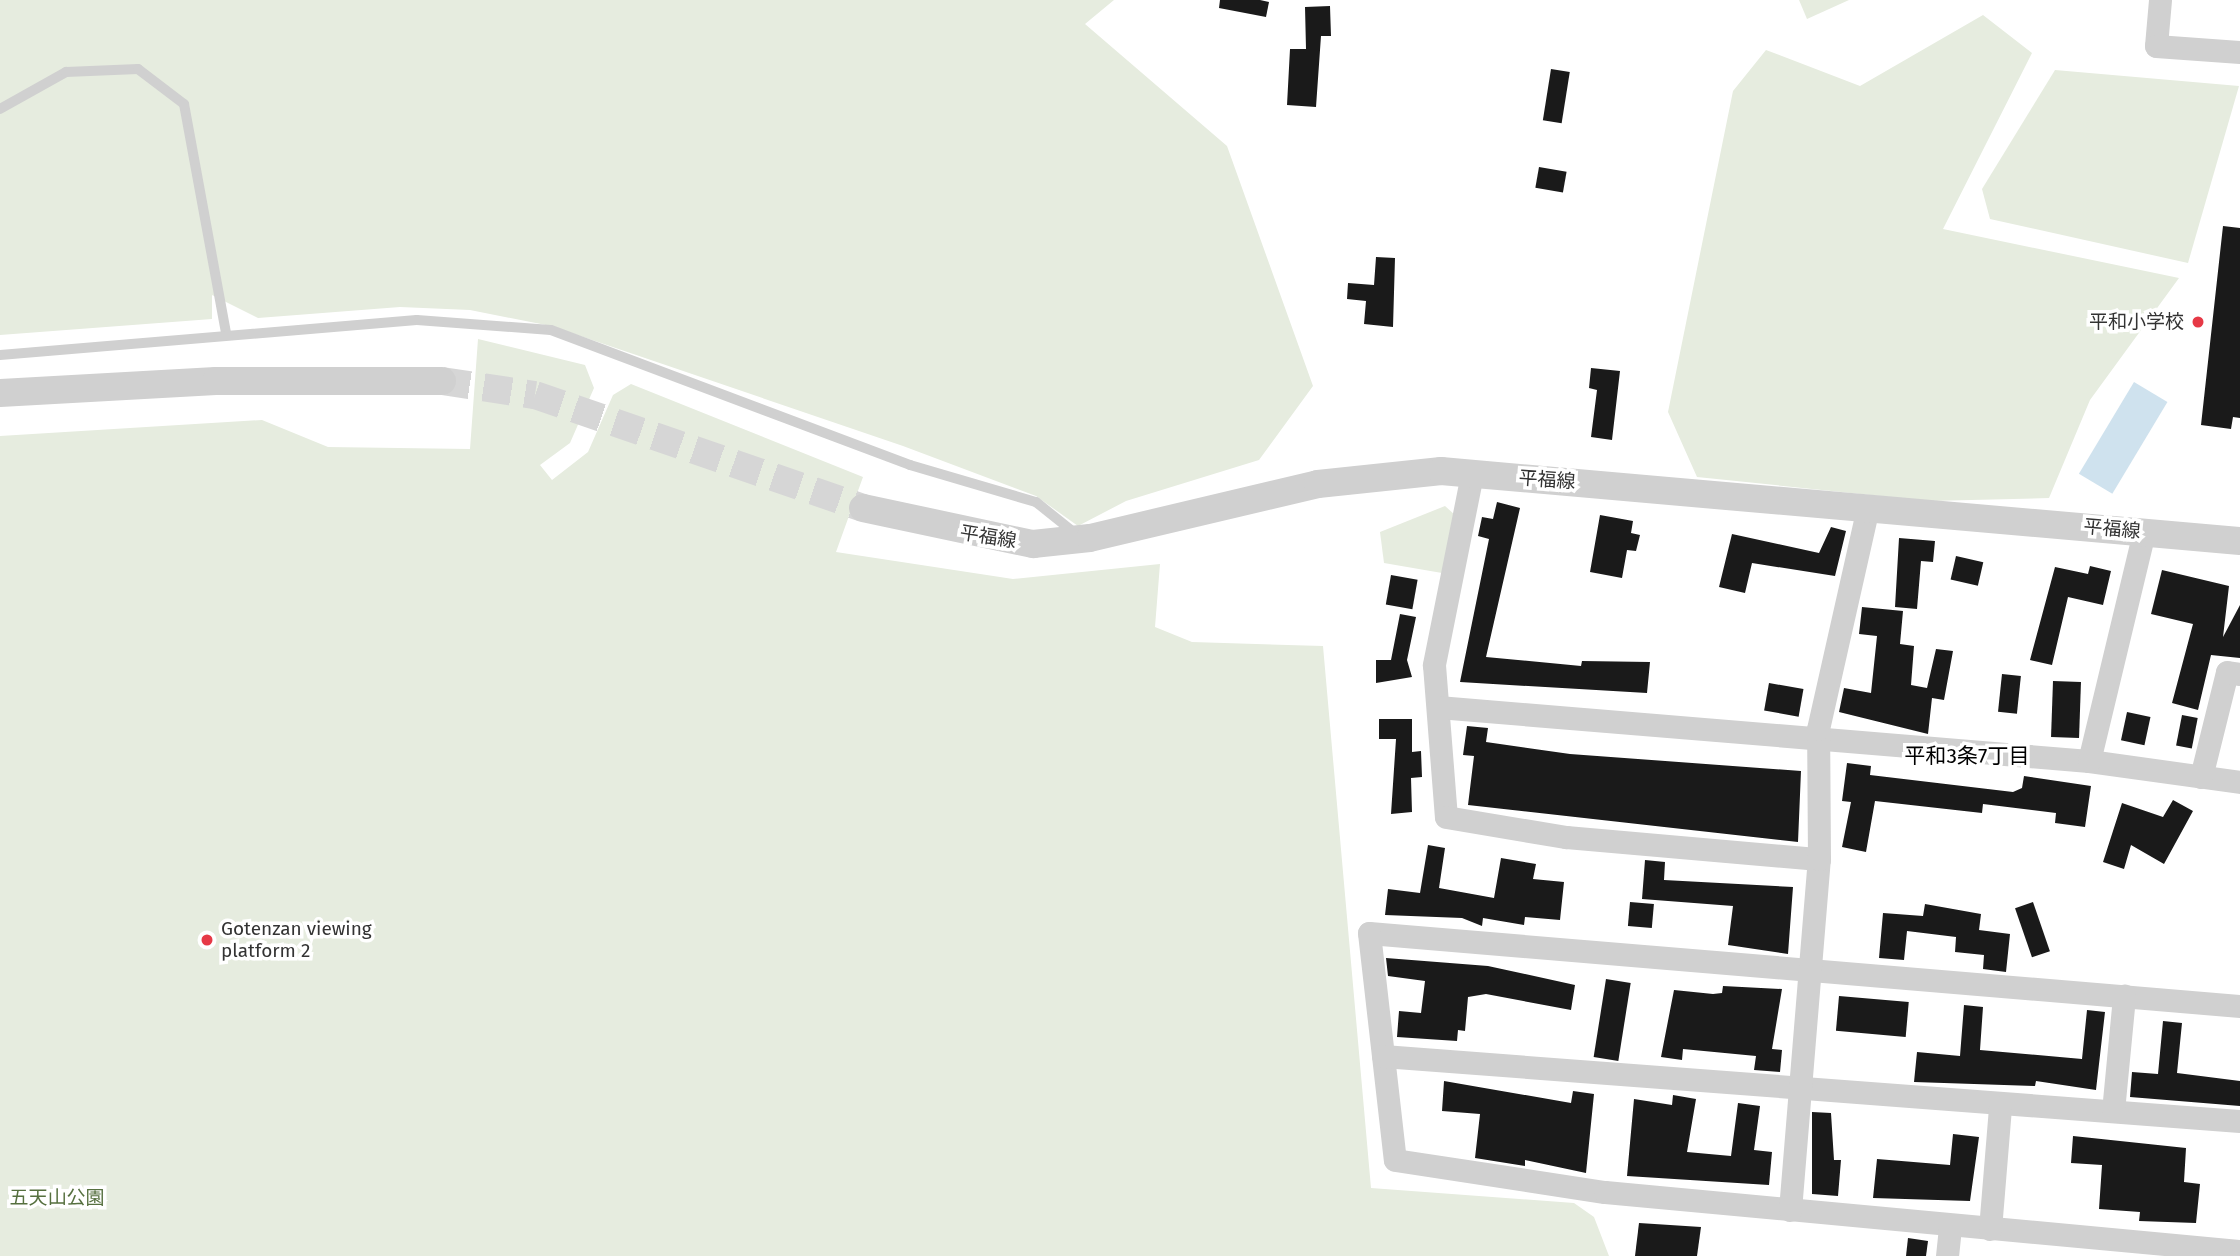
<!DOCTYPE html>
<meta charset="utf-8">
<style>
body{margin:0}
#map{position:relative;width:2240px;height:1256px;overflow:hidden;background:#fff;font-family:"Fira Sans","Noto Sans JP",sans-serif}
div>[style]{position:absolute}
.green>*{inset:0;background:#e6ecdf}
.water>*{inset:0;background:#cfe2ee;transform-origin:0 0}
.building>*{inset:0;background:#1a1a1a;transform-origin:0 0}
.tertiary-tunnel>*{height:28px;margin-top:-14px;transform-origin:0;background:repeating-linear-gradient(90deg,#d6d6d6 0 28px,transparent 0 42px)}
.service>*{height:10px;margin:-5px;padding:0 5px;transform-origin:5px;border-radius:5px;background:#d0d0d0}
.minor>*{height:23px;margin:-11.5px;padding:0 11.5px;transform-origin:11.5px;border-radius:11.5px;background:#d0d0d0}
.tertiary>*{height:28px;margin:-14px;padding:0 14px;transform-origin:14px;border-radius:14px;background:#d0d0d0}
.dots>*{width:19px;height:19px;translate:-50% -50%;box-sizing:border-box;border:4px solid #fff;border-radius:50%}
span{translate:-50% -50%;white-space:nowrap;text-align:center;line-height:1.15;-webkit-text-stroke:7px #fff;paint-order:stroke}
.poi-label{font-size:19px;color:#333}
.right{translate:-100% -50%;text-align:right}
.left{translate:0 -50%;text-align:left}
.street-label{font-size:19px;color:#333}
.park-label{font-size:19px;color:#56703f}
.neighbourhood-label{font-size:21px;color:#000}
</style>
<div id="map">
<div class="green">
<div style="clip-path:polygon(0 0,1114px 0,1085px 24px,1227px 146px,1313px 386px,1259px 460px,1126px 501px,1078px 526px,1036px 496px,903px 446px,551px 326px,470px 310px,400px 307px,258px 318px,212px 295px,212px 319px,0 335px)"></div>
<div style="clip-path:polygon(1799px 0,1849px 0,1807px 19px)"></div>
<div style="clip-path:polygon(1983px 15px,2032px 53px,1943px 229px,2179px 278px,2090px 400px,2049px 498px,1929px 501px,1697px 477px,1668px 412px,1733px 91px,1766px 50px,1860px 86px)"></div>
<div style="clip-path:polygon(2055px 70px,2239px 86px,2188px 263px,1990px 219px,1982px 189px)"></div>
<div style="clip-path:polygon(478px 339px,585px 365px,594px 388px,570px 443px,540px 465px,552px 480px,588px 452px,613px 395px,631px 384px,863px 477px,836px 552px,1013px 579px,1160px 564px,1155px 627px,1192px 642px,1323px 646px,1371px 1188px,1574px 1203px,1594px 1217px,1609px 1256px,0 1256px,0 436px,262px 420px,328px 447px,470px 449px)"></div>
<div style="clip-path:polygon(1445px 506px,1455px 515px,1442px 573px,1384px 563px,1380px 532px)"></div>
</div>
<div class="water">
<div style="left:2134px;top:382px;width:39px;height:107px;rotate:31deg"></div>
</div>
<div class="building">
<div style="clip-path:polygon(1220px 0,1260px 0,1269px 2px,1266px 17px,1219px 8px)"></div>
<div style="clip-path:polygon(1330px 6px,1331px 36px,1321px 36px,1316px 107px,1287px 105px,1290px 49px,1306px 49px,1305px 7px)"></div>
<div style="left:1551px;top:69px;width:19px;height:52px;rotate:9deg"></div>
<div style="left:1539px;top:167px;width:28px;height:21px;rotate:10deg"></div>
<div style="clip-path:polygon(2223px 226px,2240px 228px,2240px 418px,2233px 417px,2231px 429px,2201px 425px)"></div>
<div style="clip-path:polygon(1376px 257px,1395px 258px,1393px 327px,1364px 324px,1366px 301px,1347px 299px,1348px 283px,1374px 285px)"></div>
<div style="clip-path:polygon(1591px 368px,1620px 371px,1612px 440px,1591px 437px,1597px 390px,1589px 388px)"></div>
<div style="clip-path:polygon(1497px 502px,1520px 508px,1486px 657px,1581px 666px,1582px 661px,1650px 662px,1647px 693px,1460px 682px,1489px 539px,1478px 536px,1482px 517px,1493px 519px)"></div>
<div style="clip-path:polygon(1600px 515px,1633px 521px,1631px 533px,1640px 535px,1636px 551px,1627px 550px,1622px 578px,1590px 572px)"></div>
<div style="clip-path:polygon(1831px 527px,1846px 531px,1835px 576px,1752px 563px,1745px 593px,1719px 587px,1732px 534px,1819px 553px)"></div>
<div style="clip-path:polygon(1899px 538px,1935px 541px,1933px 562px,1921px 561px,1917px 609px,1895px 607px)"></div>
<div style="left:1956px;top:556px;width:28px;height:24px;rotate:13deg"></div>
<div style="clip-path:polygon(2090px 566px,2111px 571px,2103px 605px,2068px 597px,2052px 665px,2030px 660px,2055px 567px,2088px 574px)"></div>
<div style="clip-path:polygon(2162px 570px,2229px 586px,2223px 637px,2240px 605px,2240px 658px,2211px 655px,2198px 710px,2172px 703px,2193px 624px,2151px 614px)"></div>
<div style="left:1391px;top:575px;width:27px;height:30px;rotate:10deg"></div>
<div style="clip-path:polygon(1862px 607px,1903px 611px,1900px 644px,1914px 646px,1911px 685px,1927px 688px,1936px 649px,1953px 651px,1944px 700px,1932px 698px,1928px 734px,1839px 712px,1844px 688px,1871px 693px,1877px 636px,1859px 634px)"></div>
<div style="clip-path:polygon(1400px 614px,1416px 617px,1407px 660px,1412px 677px,1376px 683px,1376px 660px,1391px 660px)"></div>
<div style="left:2002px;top:674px;width:19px;height:38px;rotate:6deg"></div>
<div style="left:2053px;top:681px;width:28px;height:56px;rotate:2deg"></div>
<div style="left:1769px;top:683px;width:35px;height:28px;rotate:10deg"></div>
<div style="left:2127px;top:712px;width:24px;height:29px;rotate:12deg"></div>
<div style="left:2182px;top:715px;width:16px;height:31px;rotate:11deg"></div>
<div style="clip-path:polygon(1379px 719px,1412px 719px,1412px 752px,1421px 751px,1422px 777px,1411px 778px,1412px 812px,1391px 814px,1396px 739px,1379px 739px)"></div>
<div style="clip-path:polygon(1467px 726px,1488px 728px,1486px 742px,1570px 754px,1801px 771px,1798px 842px,1468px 805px,1474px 756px,1463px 755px)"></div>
<div style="clip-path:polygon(1847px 763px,1871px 766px,1870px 775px,2013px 792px,2022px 788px,2024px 776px,2091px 786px,2085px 827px,2055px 823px,2056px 813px,1983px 804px,1982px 813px,1875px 801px,1866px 852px,1842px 847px,1851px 802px,1842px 801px)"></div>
<div style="clip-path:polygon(2173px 800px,2193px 811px,2164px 864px,2131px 845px,2124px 869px,2103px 862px,2122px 803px,2163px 817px)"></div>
<div style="clip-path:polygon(1428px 845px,1445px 848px,1439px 888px,1494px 898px,1501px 858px,1536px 864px,1533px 879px,1564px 882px,1560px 920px,1525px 917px,1524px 925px,1483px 918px,1482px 926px,1462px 918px,1385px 915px,1388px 889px,1420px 893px)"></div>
<div style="clip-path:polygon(1645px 860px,1665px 862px,1664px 880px,1793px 887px,1788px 954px,1728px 945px,1733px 906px,1642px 899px)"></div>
<div style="left:1630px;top:902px;width:24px;height:24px;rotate:5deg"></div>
<div style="left:2033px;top:902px;width:52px;height:19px;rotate:71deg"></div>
<div style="clip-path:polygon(1925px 904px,1981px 914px,1979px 930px,2010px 934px,2006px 972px,1983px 969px,1984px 955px,1955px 952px,1956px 937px,1907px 931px,1904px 960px,1879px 958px,1883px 913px,1923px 916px)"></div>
<div style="clip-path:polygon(1386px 958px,1488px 966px,1575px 985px,1571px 1010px,1486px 994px,1468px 997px,1465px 1031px,1458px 1030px,1457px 1041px,1397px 1037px,1399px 1011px,1421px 1013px,1425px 981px,1388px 976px)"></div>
<div style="left:1606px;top:979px;width:25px;height:79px;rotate:9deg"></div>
<div style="clip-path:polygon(1723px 986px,1782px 989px,1772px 1049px,1782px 1050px,1780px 1072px,1754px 1070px,1756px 1056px,1683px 1049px,1682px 1060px,1661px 1057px,1674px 990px,1713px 994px,1722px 993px)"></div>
<div style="left:1839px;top:996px;width:70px;height:35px;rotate:5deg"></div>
<div style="clip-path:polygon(1964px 1005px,1983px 1007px,1980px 1050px,2082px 1059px,2087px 1010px,2105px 1012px,2096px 1090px,2036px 1081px,2035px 1086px,1914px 1082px,1917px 1052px,1960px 1056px)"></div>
<div style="clip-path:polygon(2163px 1021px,2182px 1023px,2177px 1073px,2240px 1081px,2240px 1106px,2130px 1097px,2132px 1072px,2158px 1074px)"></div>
<div style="clip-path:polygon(1444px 1081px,1571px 1103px,1573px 1091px,1594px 1094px,1586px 1173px,1525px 1160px,1525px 1166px,1475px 1158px,1480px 1114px,1442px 1111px)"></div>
<div style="clip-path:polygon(1673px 1095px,1696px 1099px,1687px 1152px,1731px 1156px,1738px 1103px,1760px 1106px,1754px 1150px,1772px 1152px,1769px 1185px,1627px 1176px,1634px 1099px,1672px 1105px)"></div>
<div style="clip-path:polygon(1812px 1112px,1831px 1113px,1834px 1160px,1841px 1160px,1838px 1196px,1812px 1194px)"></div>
<div style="clip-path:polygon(1953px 1134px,1979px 1137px,1970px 1201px,1873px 1198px,1877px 1159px,1950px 1165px)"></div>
<div style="clip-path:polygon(2073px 1136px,2186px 1148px,2184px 1182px,2200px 1184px,2196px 1223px,2139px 1221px,2140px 1212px,2099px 1209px,2102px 1165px,2071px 1163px)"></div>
<div style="clip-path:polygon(1639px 1223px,1701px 1227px,1697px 1256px,1635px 1256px)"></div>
<div style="clip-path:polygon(1908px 1238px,1928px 1241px,1926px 1256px,1906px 1256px)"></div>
</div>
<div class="tertiary-tunnel">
<div style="left:442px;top:381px;width:94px;rotate:8.6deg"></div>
<div style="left:535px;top:395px;width:347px;rotate:19deg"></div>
</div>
<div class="service">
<div style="left:0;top:109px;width:76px;rotate:-29.3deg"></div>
<div style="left:66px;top:72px;width:72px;rotate:-2.4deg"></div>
<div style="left:138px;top:69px;width:58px;rotate:37.3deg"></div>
<div style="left:184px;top:104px;width:232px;rotate:79.6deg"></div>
<div style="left:0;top:355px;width:418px;rotate:-4.8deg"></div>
<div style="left:417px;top:320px;width:134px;rotate:4.3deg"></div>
<div style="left:551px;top:330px;width:384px;rotate:20.6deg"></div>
<div style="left:910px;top:465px;width:131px;rotate:16.4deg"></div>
<div style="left:1036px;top:502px;width:53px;rotate:38.8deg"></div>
</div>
<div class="minor">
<div style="left:2160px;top:0;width:46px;rotate:95deg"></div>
<div style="left:2156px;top:46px;width:84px;rotate:4.1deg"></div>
<div style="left:1472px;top:474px;width:195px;rotate:101.3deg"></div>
<div style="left:1434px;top:665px;width:152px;rotate:85.5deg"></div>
<div style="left:1446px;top:817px;width:122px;rotate:9.5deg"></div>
<div style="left:1566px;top:837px;width:254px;rotate:5deg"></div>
<div style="left:1438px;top:707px;width:653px;rotate:4.74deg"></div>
<div style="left:2089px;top:761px;width:152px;rotate:7.9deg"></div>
<div style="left:2089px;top:761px;width:236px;rotate:-76.5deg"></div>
<div style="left:2201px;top:777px;width:108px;rotate:-76.1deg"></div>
<div style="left:2227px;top:672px;width:13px;rotate:9deg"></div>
<div style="left:2240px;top:1006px;width:874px;rotate:-175.21deg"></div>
<div style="left:1369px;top:933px;width:228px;rotate:83.5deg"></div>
<div style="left:1395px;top:1160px;width:212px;rotate:8.7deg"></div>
<div style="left:1605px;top:1192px;width:638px;rotate:5.31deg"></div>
<div style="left:1383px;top:1056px;width:859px;rotate:4.34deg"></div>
<div style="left:2113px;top:1111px;width:116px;rotate:-84.5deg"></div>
<div style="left:1790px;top:1210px;width:352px;rotate:-85.3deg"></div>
<div style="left:1819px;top:859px;width:130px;rotate:-90.4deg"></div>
<div style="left:1818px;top:729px;width:227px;rotate:-77.3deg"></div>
<div style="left:1990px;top:1229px;width:122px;rotate:-85.3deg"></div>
<div style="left:1947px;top:1256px;width:31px;rotate:-84deg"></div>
</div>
<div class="tertiary">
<div style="left:0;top:393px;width:216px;rotate:-3.2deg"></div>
<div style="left:216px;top:381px;width:226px"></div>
<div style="left:863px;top:508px;width:174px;rotate:12deg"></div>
<div style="left:1033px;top:544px;width:57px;rotate:-6deg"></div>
<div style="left:1090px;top:538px;width:234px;rotate:-13.3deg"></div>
<div style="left:1318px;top:484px;width:124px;rotate:-6deg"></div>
<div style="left:1441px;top:471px;width:802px;rotate:5.01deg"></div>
</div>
<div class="dots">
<div style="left:2198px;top:322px;background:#e63946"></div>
<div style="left:207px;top:940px;background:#e63946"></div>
</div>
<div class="poi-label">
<span class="right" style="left:2184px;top:322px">平和小学校</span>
<span class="left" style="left:221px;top:940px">Gotenzan viewing<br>platform 2</span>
</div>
<div class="street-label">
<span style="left:1547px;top:480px;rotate:4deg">平福線</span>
<span style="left:2112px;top:529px;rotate:5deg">平福線</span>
<span style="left:988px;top:537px;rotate:9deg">平福線</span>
</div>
<div class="park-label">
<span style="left:57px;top:1198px">五天山公園</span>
</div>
<div class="neighbourhood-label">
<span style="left:1967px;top:756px">平和3条7丁目</span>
</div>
</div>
